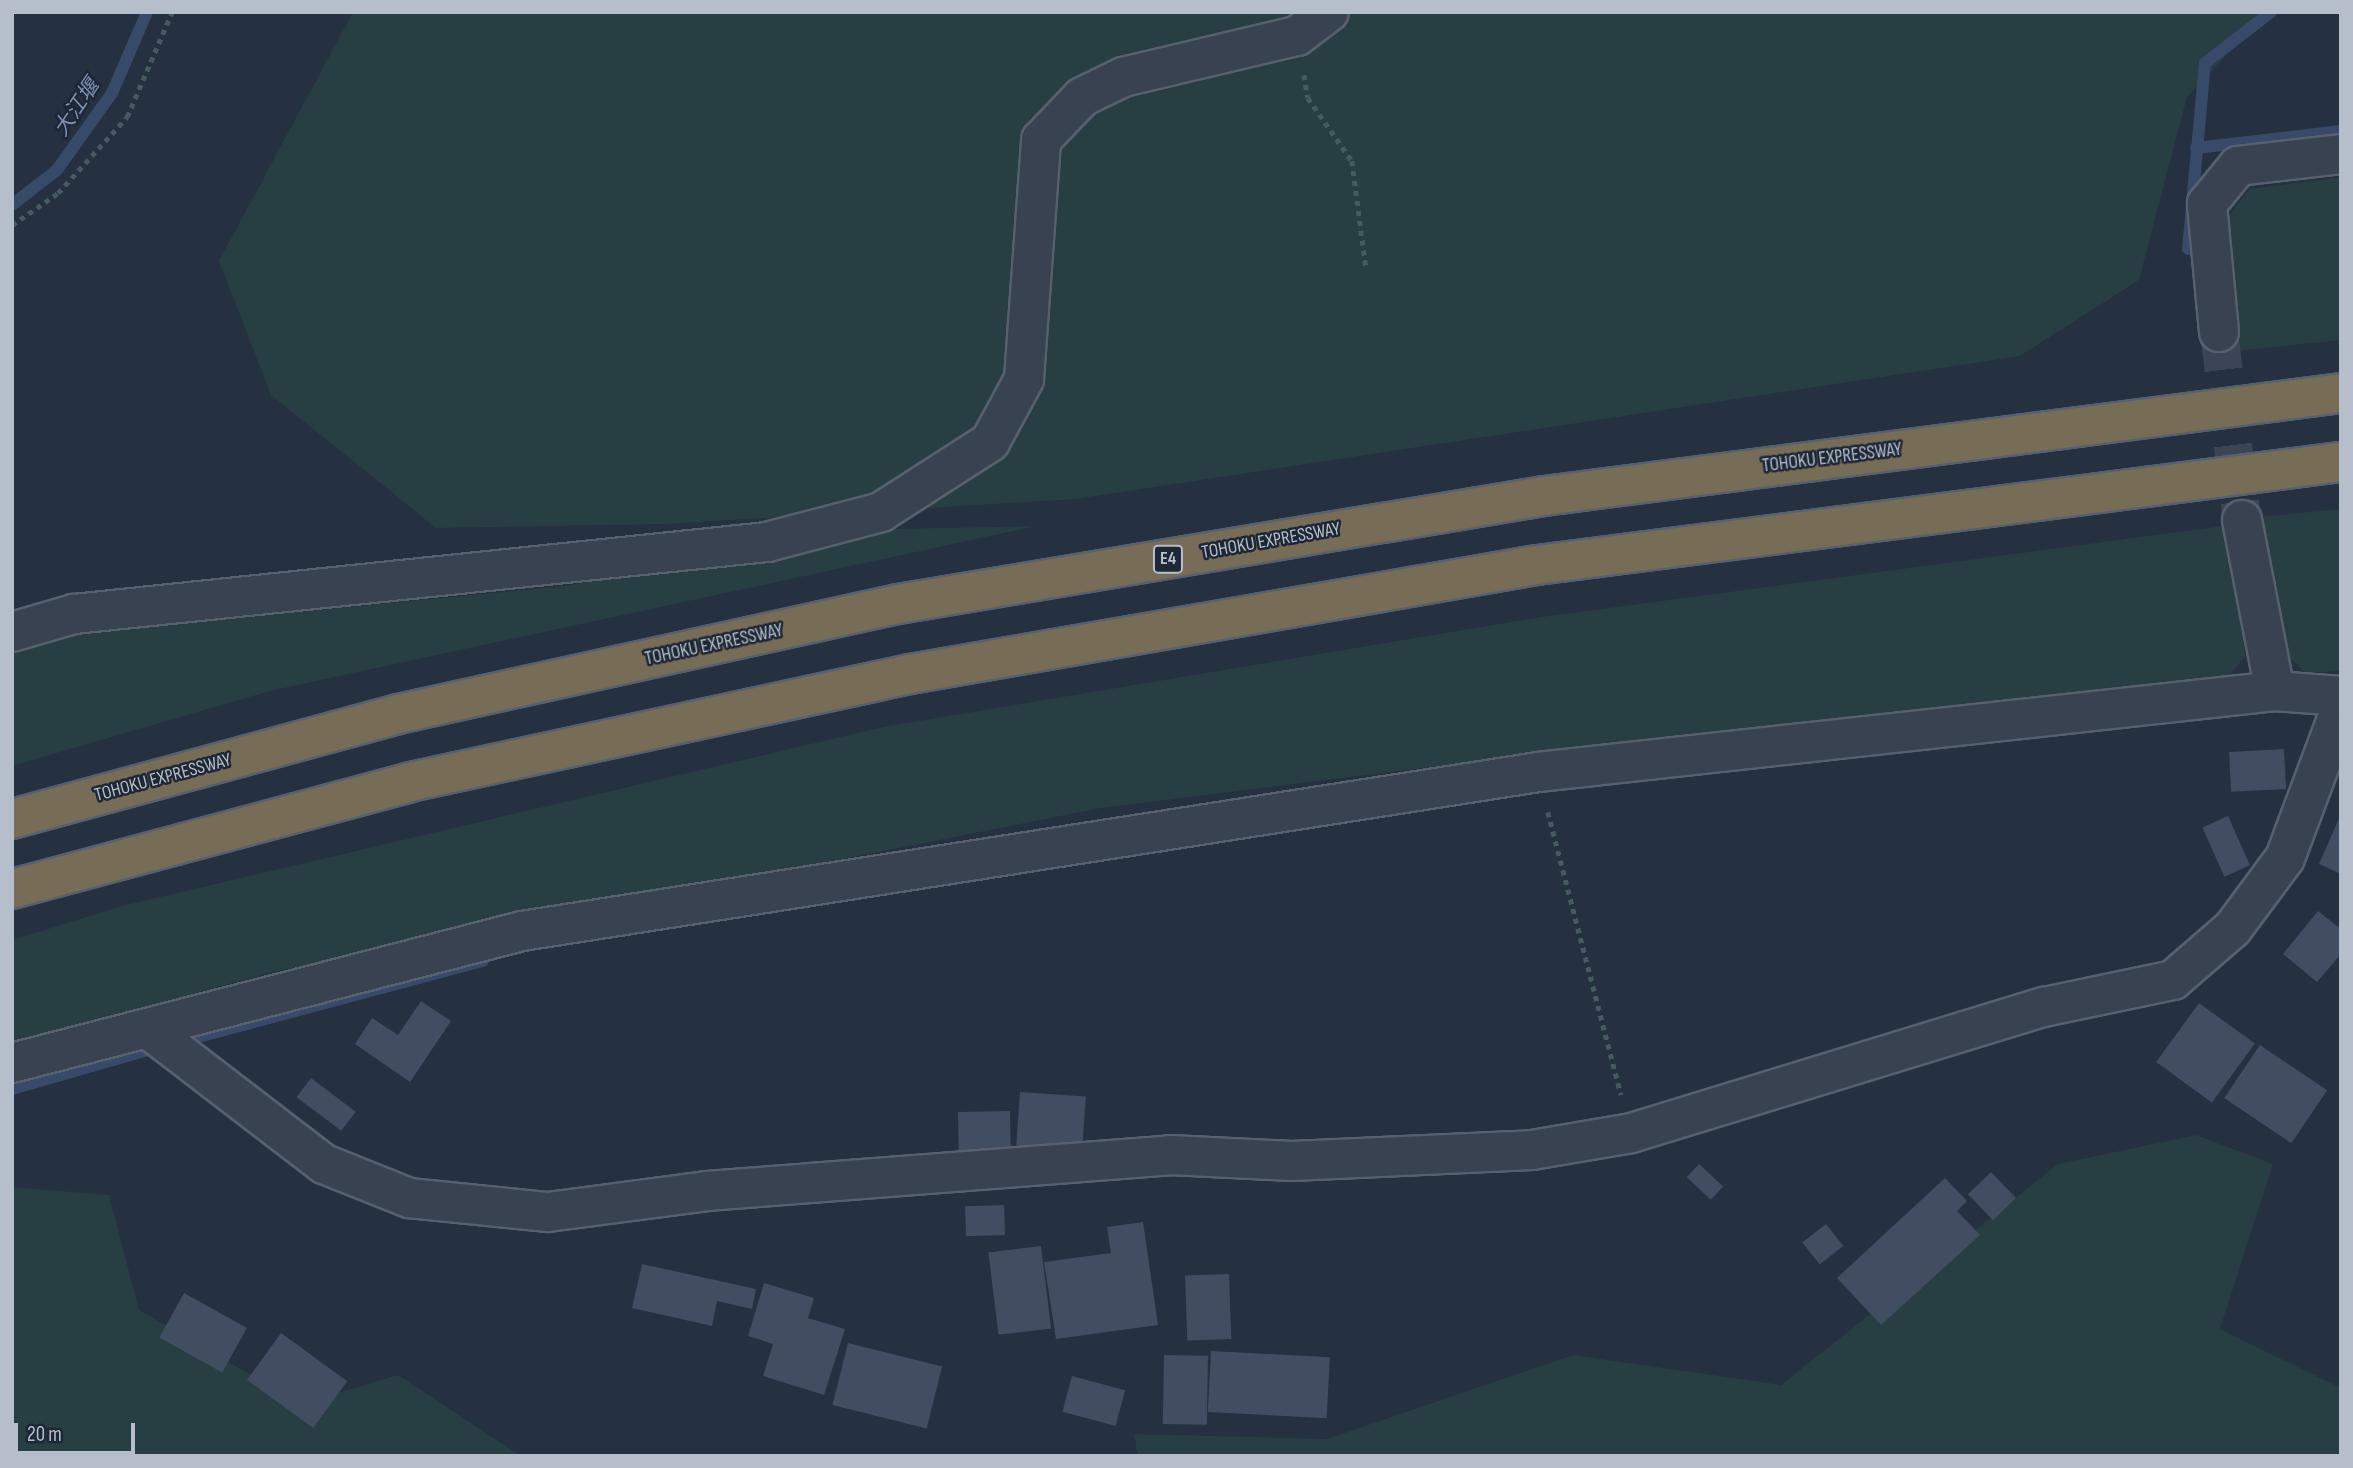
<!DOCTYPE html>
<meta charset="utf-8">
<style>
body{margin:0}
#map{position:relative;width:2353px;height:1468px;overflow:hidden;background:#253041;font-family:"Sofia Sans Condensed","Noto Sans JP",sans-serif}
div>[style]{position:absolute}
.green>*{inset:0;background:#273e42}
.stream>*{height:12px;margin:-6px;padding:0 6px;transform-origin:6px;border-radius:6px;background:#384a69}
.building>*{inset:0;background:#414e61;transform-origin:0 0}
.street-tunnel>*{height:38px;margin-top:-19px;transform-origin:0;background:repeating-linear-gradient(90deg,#3b4556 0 38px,transparent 0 57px)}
.path>*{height:4.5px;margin-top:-2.25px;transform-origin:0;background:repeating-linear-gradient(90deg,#455b5f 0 5px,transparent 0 10px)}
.roads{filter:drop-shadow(2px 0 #57606e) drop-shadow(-2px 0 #57606e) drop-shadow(0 2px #57606e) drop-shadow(0 -2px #57606e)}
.street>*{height:38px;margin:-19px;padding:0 19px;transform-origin:19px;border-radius:19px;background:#394251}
.highway>*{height:38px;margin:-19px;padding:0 19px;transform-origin:19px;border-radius:19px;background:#776c56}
span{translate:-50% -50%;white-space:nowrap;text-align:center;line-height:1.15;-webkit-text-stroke:5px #1e2736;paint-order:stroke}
.shield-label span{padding:2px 5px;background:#1e2736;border:2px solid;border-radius:5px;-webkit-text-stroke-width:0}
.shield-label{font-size:18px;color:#b6becb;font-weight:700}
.street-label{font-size:19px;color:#b6becb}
.water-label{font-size:21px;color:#7d92b3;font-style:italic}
.frame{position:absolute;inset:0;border:14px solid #b6becb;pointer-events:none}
.scale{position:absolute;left:14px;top:1423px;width:121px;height:32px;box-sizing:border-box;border:4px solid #b6becb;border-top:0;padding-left:9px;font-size:21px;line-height:24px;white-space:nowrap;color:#b6becb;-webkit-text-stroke:5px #1e2736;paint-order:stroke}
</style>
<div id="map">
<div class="green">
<div style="clip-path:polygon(353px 12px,2267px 12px,2187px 97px,2139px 280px,2020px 356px,1076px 499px,666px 524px,436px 528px,271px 395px,219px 261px)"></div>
<div style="clip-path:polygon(2341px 177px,2341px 340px,2237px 351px,2221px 226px,2249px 189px)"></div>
<div style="clip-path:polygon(2341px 509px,2341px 671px,2306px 673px,2280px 649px,2259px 517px)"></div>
<div style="clip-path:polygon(2231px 525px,2245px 657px,2225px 680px,1680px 736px,1101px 808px,272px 972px,12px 1044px,12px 940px,126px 905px,883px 727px,1541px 617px)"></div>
<div style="clip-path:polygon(1037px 526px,270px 691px,12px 766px,12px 654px,74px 634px,564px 586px,888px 529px)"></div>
<div style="clip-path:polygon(2196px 1135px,2273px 1164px,2220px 1329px,2341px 1388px,2341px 1456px,1138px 1456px,1134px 1434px,1327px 1439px,1573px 1355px,1781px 1385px,2058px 1164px)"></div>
<div style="clip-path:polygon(12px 1187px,109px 1195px,139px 1310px,301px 1404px,398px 1375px,521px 1456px,12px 1456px)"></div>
</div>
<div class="stream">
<div style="left:2196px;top:148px;width:146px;rotate:-6.7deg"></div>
<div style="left:12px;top:205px;width:57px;rotate:-37.9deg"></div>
<div style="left:57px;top:170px;width:95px;rotate:-54.5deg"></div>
<div style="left:112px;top:93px;width:88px;rotate:-66.6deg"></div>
<div style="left:2188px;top:249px;width:187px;rotate:-84.8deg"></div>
<div style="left:2205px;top:63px;width:83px;rotate:-37.7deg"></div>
<div style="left:176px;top:1043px;width:318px;rotate:-15deg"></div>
<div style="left:12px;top:1089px;width:152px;rotate:-16deg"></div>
</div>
<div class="building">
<div style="left:2284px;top:749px;width:40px;height:55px;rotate:87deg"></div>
<div style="clip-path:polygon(2341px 814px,2341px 874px,2319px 864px)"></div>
<div style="left:2228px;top:816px;width:54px;height:28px;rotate:66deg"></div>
<div style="clip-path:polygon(2318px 911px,2341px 929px,2341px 954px,2317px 982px,2283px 954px)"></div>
<div style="clip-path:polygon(421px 1001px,451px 1021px,410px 1082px,355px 1044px,372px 1018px,398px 1035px)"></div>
<div style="left:2199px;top:1003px;width:69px;height:73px;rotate:36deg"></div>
<div style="left:2260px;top:1045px;width:81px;height:64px;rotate:34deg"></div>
<div style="left:311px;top:1078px;width:56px;height:24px;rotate:37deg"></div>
<div style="left:1020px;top:1092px;width:66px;height:57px;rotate:4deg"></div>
<div style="left:1010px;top:1111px;width:41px;height:52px;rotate:89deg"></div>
<div style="left:1699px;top:1164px;width:33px;height:18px;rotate:43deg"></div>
<div style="left:1991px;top:1172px;width:36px;height:32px;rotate:46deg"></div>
<div style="clip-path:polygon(1945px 1178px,1967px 1201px,1957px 1211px,1980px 1235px,1881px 1325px,1837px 1278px)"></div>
<div style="left:1004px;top:1205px;width:30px;height:39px;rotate:88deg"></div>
<div style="clip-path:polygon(1143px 1222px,1158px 1325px,1056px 1339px,1044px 1262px,1111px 1253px,1107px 1227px)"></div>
<div style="left:1826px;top:1224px;width:28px;height:30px;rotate:52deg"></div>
<div style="left:1041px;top:1246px;width:83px;height:53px;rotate:83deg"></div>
<div style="clip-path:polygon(642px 1264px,756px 1289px,752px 1309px,717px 1301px,712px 1326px,632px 1308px)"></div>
<div style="left:1229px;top:1274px;width:65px;height:44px;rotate:88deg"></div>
<div style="clip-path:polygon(764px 1283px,814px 1298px,808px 1318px,845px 1329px,824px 1395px,763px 1376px,773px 1344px,748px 1336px)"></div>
<div style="left:184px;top:1293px;width:72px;height:51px;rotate:29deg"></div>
<div style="left:281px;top:1333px;width:82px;height:58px;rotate:36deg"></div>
<div style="left:848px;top:1343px;width:97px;height:64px;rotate:14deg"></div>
<div style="left:1211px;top:1351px;width:119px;height:61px;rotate:3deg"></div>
<div style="left:1164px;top:1355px;width:44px;height:69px;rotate:1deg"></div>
<div style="left:1072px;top:1376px;width:55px;height:37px;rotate:15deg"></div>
</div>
<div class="street-tunnel">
<div style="left:2219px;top:332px;width:189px;rotate:83deg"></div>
</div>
<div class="path">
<div style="left:1304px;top:75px;width:23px;rotate:80deg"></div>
<div style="left:1308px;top:98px;width:77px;rotate:55.1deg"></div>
<div style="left:1352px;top:161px;width:108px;rotate:82.5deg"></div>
<div style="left:12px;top:225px;width:56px;rotate:-34.8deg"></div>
<div style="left:58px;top:193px;width:103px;rotate:-47.8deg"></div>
<div style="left:127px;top:117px;width:114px;rotate:-66.8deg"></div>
<div style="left:1548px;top:812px;width:292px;rotate:75.5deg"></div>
</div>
<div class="roads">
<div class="street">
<div style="left:2219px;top:332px;width:129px;rotate:-95.4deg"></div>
<div style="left:2207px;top:204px;width:49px;rotate:-50.8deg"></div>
<div style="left:2238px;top:166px;width:104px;rotate:-6.6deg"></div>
<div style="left:2242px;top:520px;width:174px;rotate:79.1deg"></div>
<div style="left:12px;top:632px;width:65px;rotate:-16.2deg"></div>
<div style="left:74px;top:614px;width:697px;rotate:-5.93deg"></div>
<div style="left:767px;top:542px;width:118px;rotate:-14.7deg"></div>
<div style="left:881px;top:512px;width:130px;rotate:-32.7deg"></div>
<div style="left:990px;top:442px;width:72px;rotate:-61.6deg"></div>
<div style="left:1024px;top:379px;width:240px;rotate:-85.9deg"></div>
<div style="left:1041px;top:140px;width:59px;rotate:-46.4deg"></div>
<div style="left:1082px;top:97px;width:46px;rotate:-26deg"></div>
<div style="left:1123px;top:77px;width:179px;rotate:-13.3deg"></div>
<div style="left:1297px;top:36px;width:40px;rotate:-37deg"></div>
<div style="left:148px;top:1029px;width:222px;rotate:37.5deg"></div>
<div style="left:324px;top:1164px;width:92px;rotate:21.8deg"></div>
<div style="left:409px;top:1198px;width:140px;rotate:5.8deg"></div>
<div style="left:548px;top:1212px;width:160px;rotate:-7.5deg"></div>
<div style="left:707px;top:1191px;width:464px;rotate:-4.4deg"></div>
<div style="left:1170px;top:1155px;width:122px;rotate:2.8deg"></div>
<div style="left:1292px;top:1161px;width:240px;rotate:-2.6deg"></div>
<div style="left:1532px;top:1150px;width:100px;rotate:-9.7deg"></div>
<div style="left:1631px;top:1133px;width:432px;rotate:-17deg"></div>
<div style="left:2044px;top:1007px;width:132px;rotate:-11.8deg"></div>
<div style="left:2173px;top:980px;width:79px;rotate:-40.9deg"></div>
<div style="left:2233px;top:928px;width:87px;rotate:-53.4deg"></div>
<div style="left:2285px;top:858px;width:160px;rotate:-69.5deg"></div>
<div style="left:12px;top:1063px;width:527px;rotate:-14.51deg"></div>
<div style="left:522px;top:931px;width:1028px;rotate:-8.89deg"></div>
<div style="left:1538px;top:772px;width:741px;rotate:-6.27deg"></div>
<div style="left:2275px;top:691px;width:66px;rotate:4.3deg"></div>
</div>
<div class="highway">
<div style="left:12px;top:819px;width:400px;rotate:-15.2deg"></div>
<div style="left:398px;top:714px;width:512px;rotate:-12.41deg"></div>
<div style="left:898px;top:604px;width:655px;rotate:-9.49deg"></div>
<div style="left:1544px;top:496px;width:804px;rotate:-7.36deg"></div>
<div style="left:12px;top:889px;width:412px;rotate:-15deg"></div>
<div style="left:410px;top:782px;width:512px;rotate:-12.19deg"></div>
<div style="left:910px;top:674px;width:636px;rotate:-9.86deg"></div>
<div style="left:1537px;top:565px;width:811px;rotate:-7.3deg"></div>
</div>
</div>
<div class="shield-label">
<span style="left:1168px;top:559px">E4</span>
</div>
<div class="street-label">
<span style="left:1832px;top:458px;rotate:-7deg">TOHOKU EXPRESSWAY</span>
<span style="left:1271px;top:541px;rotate:-10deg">TOHOKU EXPRESSWAY</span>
<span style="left:714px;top:645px;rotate:-12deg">TOHOKU EXPRESSWAY</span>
<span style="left:163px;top:778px;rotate:-15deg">TOHOKU EXPRESSWAY</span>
</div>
<div class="water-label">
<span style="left:77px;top:108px;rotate:-56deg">大江堰</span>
</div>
<div class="frame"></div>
<div class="scale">20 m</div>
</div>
